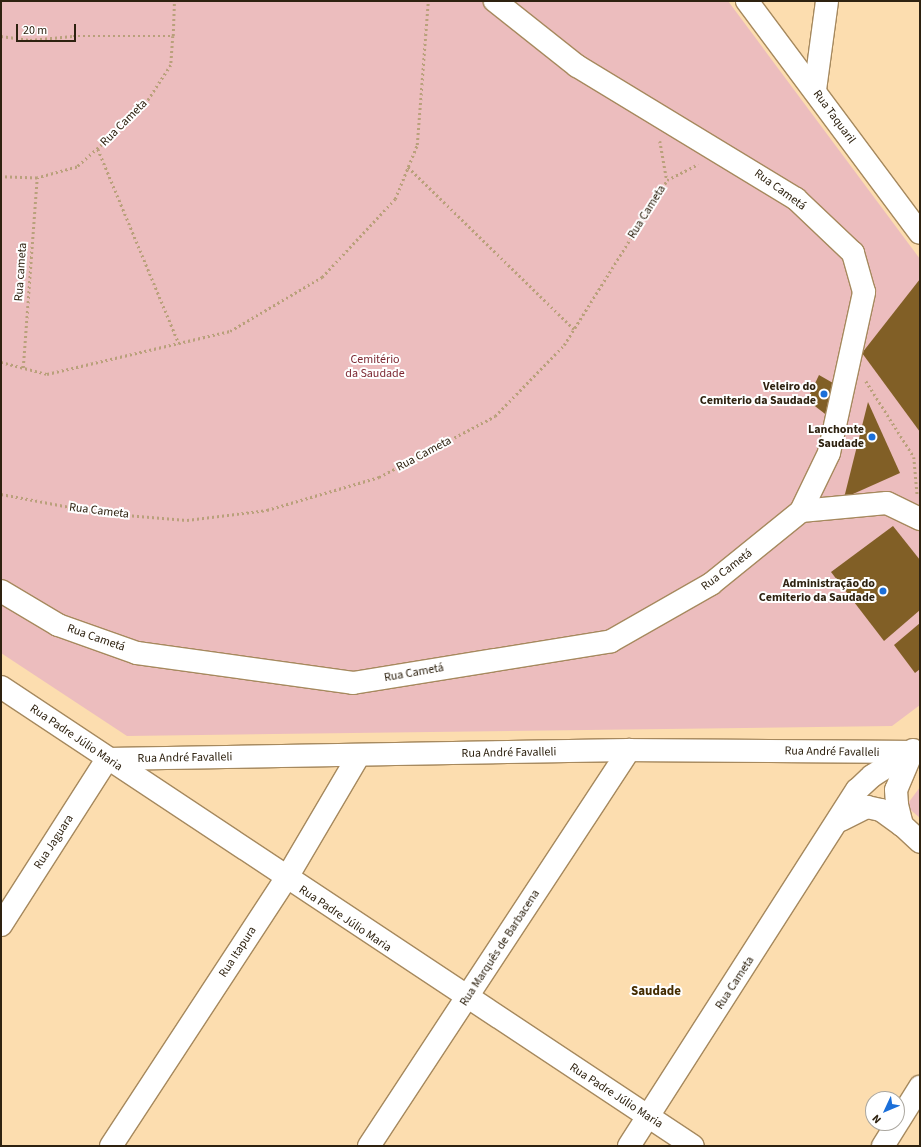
<!DOCTYPE html>
<meta charset="utf-8">
<style>
body{margin:0}
#map{position:relative;width:921px;height:1147px;overflow:hidden;background:#fcddaf;font-family:"Source Sans 3",sans-serif}
div>[style]{position:absolute}
.green>*{inset:0;background:#ecbdbe}
.building>*{inset:0;background:#815f26}
.path>*{height:2.5px;margin-top:-1.25px;transform-origin:0;background:repeating-linear-gradient(90deg,#b9a07b 0 2px,transparent 0 5px)}
.roads{filter:drop-shadow(1px 0 #a6895e) drop-shadow(-1px 0 #a6895e) drop-shadow(0 1px #a6895e) drop-shadow(0 -1px #a6895e)}
.minor>*{height:22px;margin:-11px;padding:0 11px;transform-origin:11px;border-radius:11px;background:#fff}
.dots>*{width:11px;height:11px;translate:-50% -50%;box-sizing:border-box;border:2px solid #fff;border-radius:50%}
span{translate:-50% -50%;white-space:nowrap;text-align:center;line-height:1.15;-webkit-text-stroke:4px #fff;paint-order:stroke}
.street-label{font-size:12px;color:#2e2210}
.park-label{font-size:12px;color:#7c2832}
.poi-label{font-size:12px;color:#2e2210;font-weight:700}
.right{translate:-100% -50%;text-align:right}
.neighbourhood-label{font-size:13px;color:#442c00;font-weight:700}
.frame{position:absolute;inset:0;border:2px solid #2e2210;pointer-events:none}
.north{position:absolute;left:865px;top:1091px;width:40px;height:40px;box-sizing:border-box;background:#fff;border:1px solid #aba79f;border-radius:50%;rotate:226deg;font-size:11px;font-weight:700;line-height:16px;text-align:center;color:#2e2210}
.north::after{content:'';display:block;margin:auto;width:14px;height:18px;background:#1b6fd9;clip-path:polygon(50% 0,100% 100%,50% 72%,0 100%)}
.scale{position:absolute;left:16px;top:24px;width:60px;height:18px;box-sizing:border-box;border:2px solid #2e2210;border-top:0;padding-left:5px;font-size:12px;line-height:14px;white-space:nowrap;color:#2e2210;-webkit-text-stroke:3px #fff;paint-order:stroke}
</style>
<div id="map">
<div class="green">
<div style="clip-path:polygon(1px 1px,728px 1px,920px 259px,920px 705px,892px 726px,127px 736px,1px 653px)"></div>
<div style="clip-path:polygon(920px 787px,920px 818px,906px 806px)"></div>
</div>
<div class="building">
<div style="clip-path:polygon(920px 279px,920px 432px,862px 353px)"></div>
<div style="clip-path:polygon(819px 375px,840px 387px,833px 420px,807px 400px)"></div>
<div style="clip-path:polygon(868px 402px,900px 473px,844px 498px)"></div>
<div style="clip-path:polygon(893px 526px,920px 560px,920px 610px,884px 641px,831px 572px)"></div>
<div style="clip-path:polygon(920px 623px,920px 669px,915px 673px,894px 645px)"></div>
</div>
<div class="path">
<div style="left:1px;top:36px;width:29px;rotate:8deg"></div>
<div style="left:30px;top:40px;width:43px;rotate:-5.3deg"></div>
<div style="left:73px;top:36px;width:100px"></div>
<div style="left:173px;top:36px;width:29px;rotate:94deg"></div>
<div style="left:171px;top:65px;width:51px;rotate:123.1deg"></div>
<div style="left:143px;top:108px;width:89px;rotate:138.2deg"></div>
<div style="left:77px;top:167px;width:41px;rotate:164.6deg"></div>
<div style="left:37px;top:178px;width:36px;rotate:-178deg"></div>
<div style="left:173px;top:36px;width:35px;rotate:-88deg"></div>
<div style="left:660px;top:141px;width:39px;rotate:80deg"></div>
<div style="left:98px;top:149px;width:211px;rotate:67.4deg"></div>
<div style="left:408px;top:167px;width:232px;rotate:44.3deg"></div>
<div style="left:1px;top:362px;width:48px;rotate:14.6deg"></div>
<div style="left:47px;top:374px;width:188px;rotate:-13.2deg"></div>
<div style="left:230px;top:331px;width:107px;rotate:-30.4deg"></div>
<div style="left:322px;top:277px;width:107px;rotate:-46.9deg"></div>
<div style="left:395px;top:199px;width:58px;rotate:-67.8deg"></div>
<div style="left:417px;top:145px;width:144px;rotate:-85.6deg"></div>
<div style="left:23px;top:368px;width:191px;rotate:-85.8deg"></div>
<div style="left:866px;top:381px;width:90px;rotate:57.7deg"></div>
<div style="left:914px;top:457px;width:37px;rotate:85deg"></div>
<div style="left:1px;top:494px;width:103px;rotate:10.7deg"></div>
<div style="left:102px;top:513px;width:85px;rotate:4.7deg"></div>
<div style="left:187px;top:520px;width:81px;rotate:-7.1deg"></div>
<div style="left:267px;top:510px;width:117px;rotate:-16.4deg"></div>
<div style="left:379px;top:477px;width:131px;rotate:-27.7deg"></div>
<div style="left:495px;top:416px;width:99px;rotate:-45.8deg"></div>
<div style="left:564px;top:345px;width:195px;rotate:-58deg"></div>
<div style="left:667px;top:180px;width:35px;rotate:-27deg"></div>
</div>
<div class="roads">
<div class="minor">
<div style="left:747px;top:1px;width:289px;rotate:53.3deg"></div>
<div style="left:815px;top:90px;width:90px;rotate:-82.3deg"></div>
<div style="left:801px;top:511px;width:86px;rotate:-5.3deg"></div>
<div style="left:887px;top:503px;width:37px;rotate:26deg"></div>
<div style="left:1px;top:591px;width:66px;rotate:30.8deg"></div>
<div style="left:58px;top:625px;width:84px;rotate:19.5deg"></div>
<div style="left:137px;top:653px;width:218px;rotate:7.9deg"></div>
<div style="left:353px;top:683px;width:261px;rotate:-9.2deg"></div>
<div style="left:611px;top:641px;width:115px;rotate:-29.7deg"></div>
<div style="left:711px;top:584px;width:116px;rotate:-39deg"></div>
<div style="left:801px;top:511px;width:64px;rotate:-64.2deg"></div>
<div style="left:829px;top:453px;width:165px;rotate:-77.7deg"></div>
<div style="left:864px;top:292px;width:41px;rotate:-105.8deg"></div>
<div style="left:853px;top:253px;width:79px;rotate:-136.5deg"></div>
<div style="left:796px;top:199px;width:256px;rotate:-148.7deg"></div>
<div style="left:577px;top:66px;width:105px;rotate:-141.6deg"></div>
<div style="left:1px;top:687px;width:830px;rotate:33.56deg"></div>
<div style="left:913px;top:750px;width:43px;rotate:113deg"></div>
<div style="left:896px;top:790px;width:15px;rotate:86deg"></div>
<div style="left:897px;top:805px;width:21px;rotate:76deg"></div>
<div style="left:902px;top:825px;width:25px;rotate:43deg"></div>
<div style="left:841px;top:820px;width:29px;rotate:-27deg"></div>
<div style="left:867px;top:807px;width:14px;rotate:12deg"></div>
<div style="left:881px;top:810px;width:26px;rotate:36deg"></div>
<div style="left:1px;top:925px;width:197px;rotate:-57.4deg"></div>
<div style="left:107px;top:759px;width:522px;rotate:-0.99deg"></div>
<div style="left:629px;top:750px;width:281px;rotate:0.4deg"></div>
<div style="left:111px;top:1146px;width:319px;rotate:-56.8deg"></div>
<div style="left:286px;top:879px;width:144px;rotate:-59.5deg"></div>
<div style="left:369px;top:1146px;width:474px;rotate:-56.7deg"></div>
<div style="left:629px;top:1146px;width:423px;rotate:-57.4deg"></div>
<div style="left:857px;top:790px;width:21px;rotate:-43deg"></div>
<div style="left:872px;top:776px;width:45px;rotate:-32.3deg"></div>
<div style="left:883px;top:1146px;width:70px;rotate:-57.9deg"></div>
</div>
</div>
<div class="dots">
<div style="left:824px;top:394px;background:#1b6fd9"></div>
<div style="left:872px;top:437px;background:#1b6fd9"></div>
<div style="left:883px;top:591px;background:#1b6fd9"></div>
</div>
<div class="street-label">
<span style="left:834px;top:117px;rotate:54deg">Rua Taquaril</span>
<span style="left:124px;top:123px;rotate:-45deg">Rua Cameta</span>
<span style="left:780px;top:190px;rotate:36deg">Rua Cametá</span>
<span style="left:647px;top:212px;rotate:-58deg">Rua Cameta</span>
<span style="left:21px;top:272px;rotate:-86deg">Rua cameta</span>
<span style="left:424px;top:454px;rotate:-28deg">Rua Cameta</span>
<span style="left:99px;top:511px;rotate:7deg">Rua Cameta</span>
<span style="left:727px;top:570px;rotate:-37deg">Rua Cametá</span>
<span style="left:96px;top:638px;rotate:19deg">Rua Cametá</span>
<span style="left:414px;top:673px;rotate:-10deg">Rua Cametá</span>
<span style="left:76px;top:738px;rotate:34deg">Rua Padre Júlio Maria</span>
<span style="left:832px;top:752px;rotate:1deg">Rua André Favalleli</span>
<span style="left:509px;top:753px;rotate:-1deg">Rua André Favalleli</span>
<span style="left:185px;top:758px;rotate:-1deg">Rua André Favalleli</span>
<span style="left:54px;top:842px;rotate:-57deg">Rua Jaguara</span>
<span style="left:345px;top:919px;rotate:34deg">Rua Padre Júlio Maria</span>
<span style="left:500px;top:948px;rotate:-57deg">Rua Marquês de Barbacena</span>
<span style="left:238px;top:952px;rotate:-57deg">Rua Itapura</span>
<span style="left:735px;top:983px;rotate:-57deg">Rua Cameta</span>
<span style="left:616px;top:1096px;rotate:33deg">Rua Padre Júlio Maria</span>
</div>
<div class="park-label">
<span style="left:375px;top:367px">Cemitério<br>da Saudade</span>
</div>
<div class="poi-label">
<span class="right" style="left:816px;top:394px">Veleiro do<br>Cemiterio da Saudade</span>
<span class="right" style="left:864px;top:437px">Lanchonte<br>Saudade</span>
<span class="right" style="left:875px;top:591px">Administração do<br>Cemiterio da Saudade</span>
</div>
<div class="neighbourhood-label">
<span style="left:656px;top:991px">Saudade</span>
</div>
<div class="frame"></div>
<div class="north">N</div>
<div class="scale">20 m</div>
</div>
